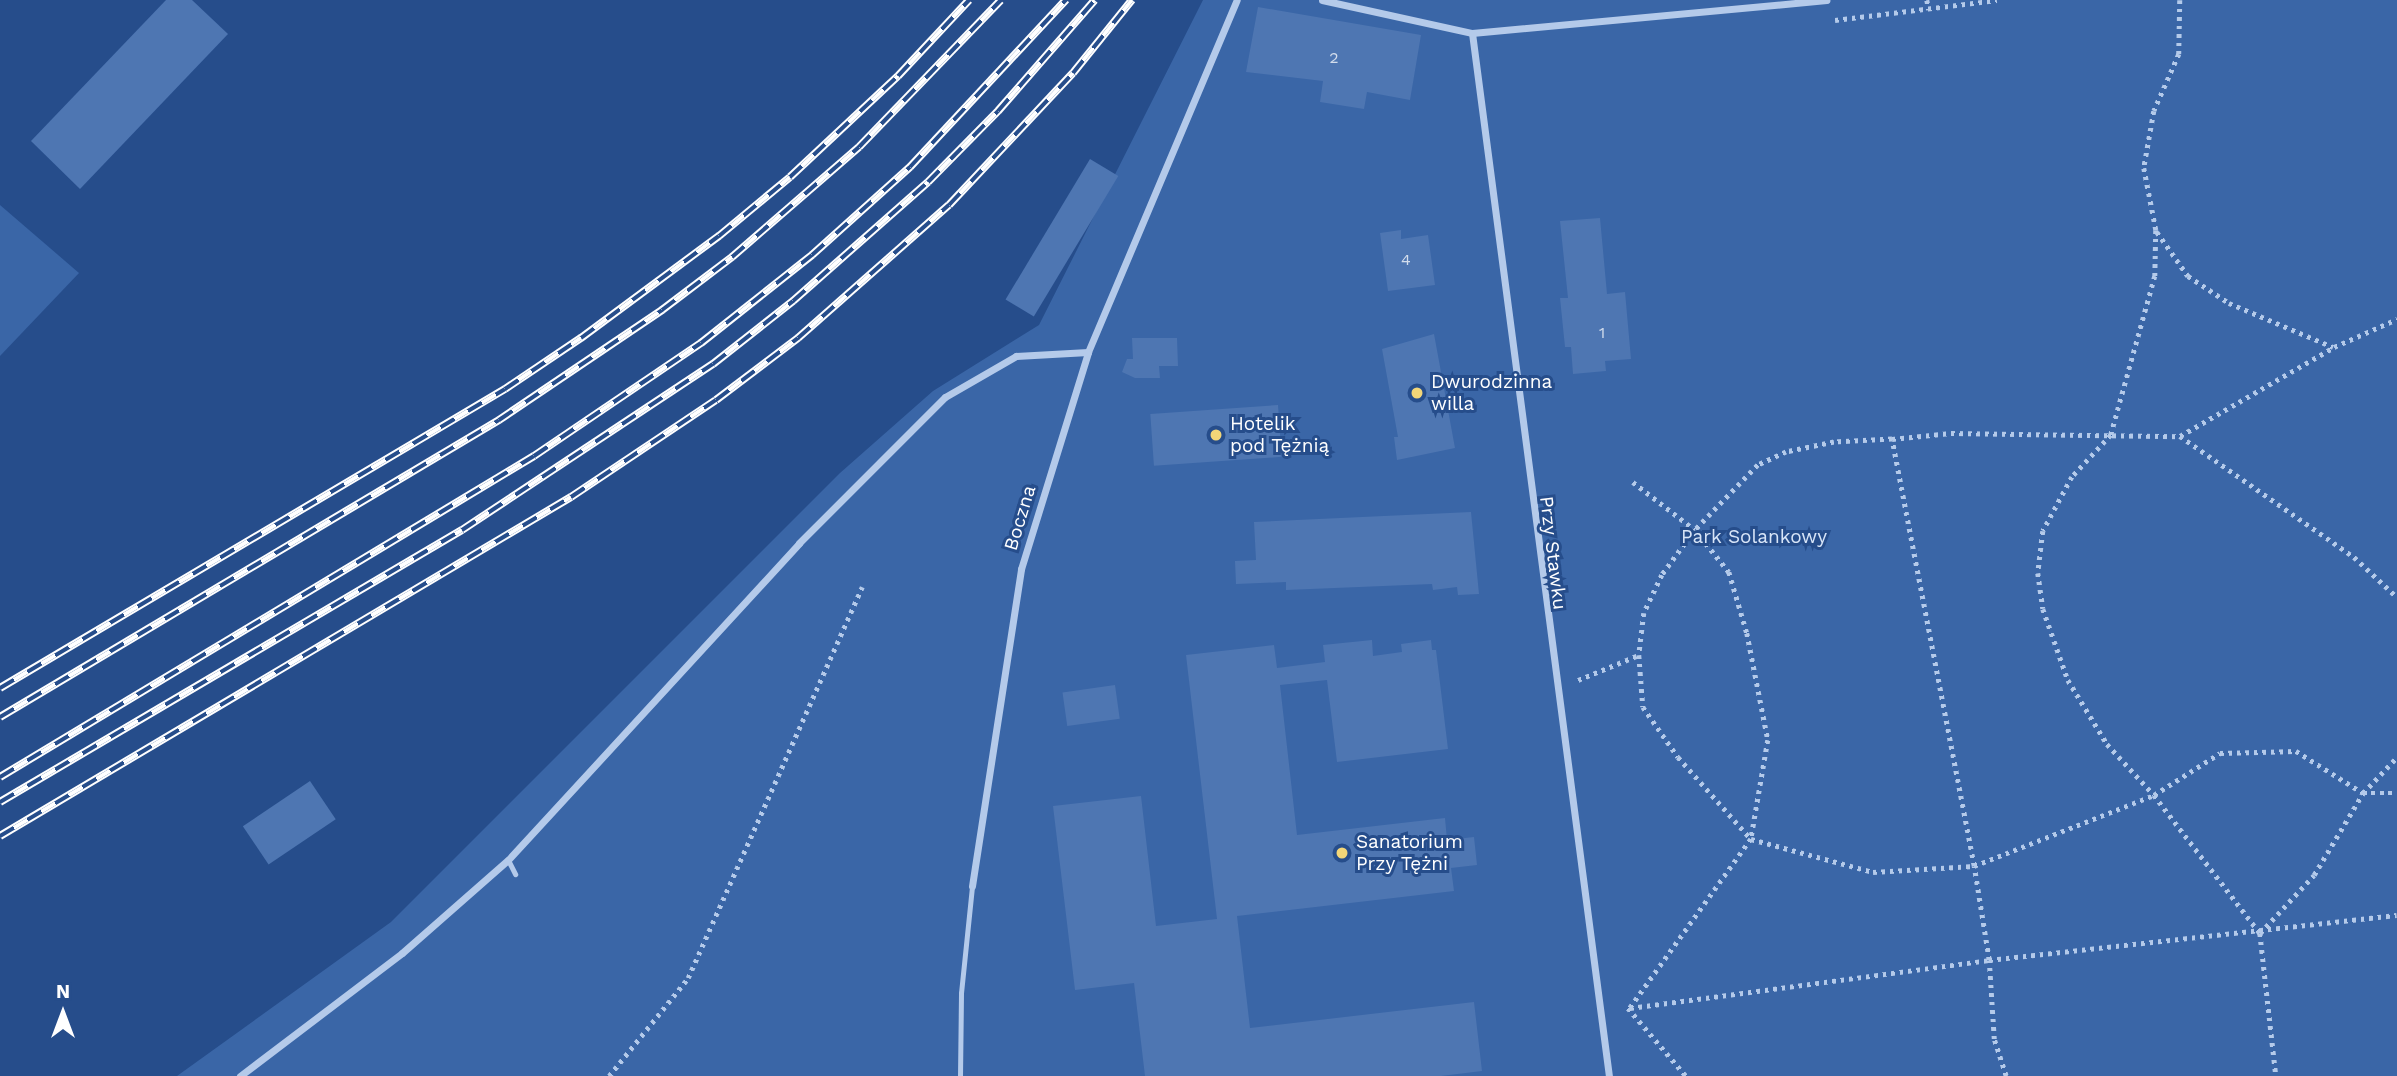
<!DOCTYPE html>
<meta charset="utf-8">
<style>
body{margin:0}
#map{position:relative;width:2397px;height:1076px;overflow:hidden;background:#264d8b;font-family:"Work Sans",sans-serif}
div>[style]{position:absolute}
.green>*{inset:0;background:#3a66a7}
.building>*{inset:0;background:#4e76b2;transform-origin:0 0}
.path>*{height:4.5px;margin-top:-2.25px;transform-origin:0;background:repeating-linear-gradient(90deg,#b4caea 0 3.5px,transparent 0 8.5px)}
.service>*{height:5px;margin:-2.5px;padding:0 2.5px;transform-origin:2.5px;border-radius:2.5px;background:#b4caea}
.minor>*{height:7px;margin:-3.5px;padding:0 3.5px;transform-origin:3.5px;border-radius:3.5px;background:#b4caea}
.rail>*{height:8px;margin-top:-4px;transform-origin:0;background:repeating-linear-gradient(90deg,#264d8b 0 16px,#fff 0 32px);box-sizing:border-box;border-block:2px solid #fff}
.dots>*{width:19px;height:19px;translate:-50% -50%;box-sizing:border-box;border:4px solid #264d8b;border-radius:50%}
span{translate:-50% -50%;white-space:nowrap;text-align:center;line-height:1.15;-webkit-text-stroke:6px #264d8b;paint-order:stroke}
.number-label{font-size:16px;color:#d3ddec}
.number-label span{-webkit-text-stroke-width:0}
.poi-label{font-size:19px;color:#fff}
.left{translate:0 -50%;text-align:left}
.street-label{font-size:19px;color:#fff}
.park-label{font-size:19px;color:#d8e5f8}
.north{position:absolute;left:28px;top:978px;width:70px;height:70px;-webkit-text-stroke:5px #264d8b;paint-order:stroke;rotate:0deg;font-size:19px;font-weight:700;line-height:28px;text-align:center;color:#fff}
.north::after{content:'';display:block;margin:auto;width:24px;height:32px;background:#fff;clip-path:polygon(50% 0,100% 100%,50% 72%,0 100%)}
</style>
<div id="map">
<div class="green">
<div style="clip-path:polygon(1203px 0,2397px 0,2397px 1076px,177px 1076px,391px 922px,840px 473px,933px 391px,1039px 325px)"></div>
<div style="clip-path:polygon(0 205px,79px 273px,0 356px)"></div>
</div>
<div class="building">
<div style="clip-path:polygon(166px 0,192px 0,228px 34px,80px 189px,31px 141px)"></div>
<div style="clip-path:polygon(1258px 7px,1421px 35px,1410px 100px,1367px 92px,1364px 109px,1320px 102px,1323px 81px,1246px 72px)"></div>
<div style="left:1090px;top:159px;width:33px;height:164px;rotate:31deg"></div>
<div style="clip-path:polygon(1600px 218px,1607px 294px,1625px 292px,1631px 359px,1605px 361px,1606px 371px,1573px 374px,1571px 347px,1565px 347px,1560px 298px,1568px 298px,1560px 221px)"></div>
<div style="clip-path:polygon(1401px 230px,1401px 239px,1428px 235px,1435px 285px,1388px 291px,1380px 233px)"></div>
<div style="clip-path:polygon(1434px 334px,1455px 448px,1397px 460px,1394px 437px,1398px 437px,1382px 349px)"></div>
<div style="clip-path:polygon(1132px 338px,1177px 338px,1178px 366px,1159px 366px,1160px 378px,1135px 378px,1122px 372px,1127px 359px,1133px 359px)"></div>
<div style="left:1278px;top:405px;width:52px;height:128px;rotate:86deg"></div>
<div style="clip-path:polygon(1471px 512px,1479px 594px,1458px 595px,1457px 587px,1433px 590px,1432px 584px,1286px 590px,1286px 582px,1236px 584px,1235px 561px,1256px 560px,1254px 522px)"></div>
<div style="clip-path:polygon(1372px 640px,1373px 656px,1402px 652px,1401px 644px,1431px 640px,1432px 650px,1436px 650px,1448px 749px,1337px 762px,1327px 680px,1280px 685px,1297px 835px,1445px 818px,1447px 840px,1474px 837px,1477px 865px,1451px 868px,1454px 891px,1237px 916px,1250px 1028px,1474px 1002px,1482px 1071px,1441px 1076px,1145px 1076px,1134px 983px,1075px 990px,1053px 806px,1141px 796px,1156px 926px,1217px 919px,1186px 655px,1274px 645px,1277px 668px,1325px 662px,1323px 645px)"></div>
<div style="left:1115px;top:685px;width:34px;height:53px;rotate:82deg"></div>
<div style="left:310px;top:781px;width:46px;height:81px;rotate:56deg"></div>
</div>
<div class="path">
<div style="left:1927px;top:0;width:10px;rotate:79deg"></div>
<div style="left:2180px;top:0;width:54px;rotate:91.1deg"></div>
<div style="left:2179px;top:54px;width:62px;rotate:113.7deg"></div>
<div style="left:2154px;top:111px;width:58px;rotate:100deg"></div>
<div style="left:2144px;top:168px;width:63px;rotate:79deg"></div>
<div style="left:2156px;top:230px;width:46px;rotate:91.2deg"></div>
<div style="left:2155px;top:276px;width:165px;rotate:105.5deg"></div>
<div style="left:2111px;top:435px;width:57px;rotate:132.9deg"></div>
<div style="left:2072px;top:477px;width:61px;rotate:118.2deg"></div>
<div style="left:2043px;top:531px;width:42px;rotate:96.8deg"></div>
<div style="left:2038px;top:573px;width:36px;rotate:82deg"></div>
<div style="left:2043px;top:609px;width:75px;rotate:70.6deg"></div>
<div style="left:2068px;top:680px;width:75px;rotate:58.6deg"></div>
<div style="left:2107px;top:744px;width:69px;rotate:47.3deg"></div>
<div style="left:2154px;top:795px;width:174px;rotate:52.5deg"></div>
<div style="left:2260px;top:933px;width:144px;rotate:83.6deg"></div>
<div style="left:1835px;top:20px;width:163px;rotate:-7deg"></div>
<div style="left:2157px;top:232px;width:54px;rotate:54.8deg"></div>
<div style="left:2188px;top:276px;width:49px;rotate:33.4deg"></div>
<div style="left:2229px;top:303px;width:113px;rotate:22.9deg"></div>
<div style="left:2180px;top:436px;width:178px;rotate:-30deg"></div>
<div style="left:2334px;top:347px;width:69px;rotate:-24deg"></div>
<div style="left:1892px;top:439px;width:58px;rotate:177deg"></div>
<div style="left:1834px;top:442px;width:49px;rotate:168.2deg"></div>
<div style="left:1786px;top:452px;width:31px;rotate:155deg"></div>
<div style="left:1758px;top:465px;width:91px;rotate:134.1deg"></div>
<div style="left:1695px;top:530px;width:56px;rotate:126.3deg"></div>
<div style="left:1662px;top:575px;width:42px;rotate:115.3deg"></div>
<div style="left:1644px;top:613px;width:42px;rotate:96.8deg"></div>
<div style="left:1639px;top:655px;width:52px;rotate:85.6deg"></div>
<div style="left:1643px;top:707px;width:61px;rotate:55deg"></div>
<div style="left:1678px;top:757px;width:110px;rotate:48.3deg"></div>
<div style="left:1751px;top:839px;width:126px;rotate:15.1deg"></div>
<div style="left:1873px;top:872px;width:101px;rotate:-3.4deg"></div>
<div style="left:1974px;top:866px;width:193px;rotate:-21.5deg"></div>
<div style="left:2154px;top:795px;width:78px;rotate:-32.5deg"></div>
<div style="left:2220px;top:753px;width:76px;rotate:-1.5deg"></div>
<div style="left:2296px;top:751px;width:79px;rotate:32.1deg"></div>
<div style="left:2363px;top:793px;width:50px;rotate:-46.6deg"></div>
<div style="left:1633px;top:482px;width:78px;rotate:37.7deg"></div>
<div style="left:1695px;top:530px;width:54px;rotate:51deg"></div>
<div style="left:1729px;top:572px;width:64px;rotate:73.6deg"></div>
<div style="left:1747px;top:633px;width:109px;rotate:78.9deg"></div>
<div style="left:1768px;top:740px;width:100px;rotate:99.7deg"></div>
<div style="left:1751px;top:839px;width:208px;rotate:125.6deg"></div>
<div style="left:1630px;top:1008px;width:362px;rotate:-7.6deg"></div>
<div style="left:1989px;top:960px;width:410px;rotate:-6.3deg"></div>
<div style="left:1578px;top:680px;width:66px;rotate:-22.3deg"></div>
<div style="left:2260px;top:933px;width:79px;rotate:-47deg"></div>
<div style="left:2314px;top:875px;width:96px;rotate:-59.1deg"></div>
<div style="left:2363px;top:793px;width:34px"></div>
<div style="left:1628px;top:1008px;width:89px;rotate:49.5deg"></div>
<div style="left:609px;top:1076px;width:126px;rotate:-51.1deg"></div>
<div style="left:688px;top:978px;width:428px;rotate:-66deg"></div>
<div style="left:2006px;top:1076px;width:39px;rotate:-108deg"></div>
<div style="left:1994px;top:1039px;width:79px;rotate:-93.6deg"></div>
<div style="left:1989px;top:960px;width:95px;rotate:-99.1deg"></div>
<div style="left:1974px;top:866px;width:435px;rotate:-100.9deg"></div>
<div style="left:1892px;top:439px;width:59px;rotate:-5.8deg"></div>
<div style="left:1951px;top:433px;width:229px;rotate:0.8deg"></div>
<div style="left:2180px;top:436px;width:212px;rotate:34.8deg"></div>
<div style="left:2354px;top:557px;width:59px;rotate:42.9deg"></div>
</div>
<div class="service">
<div style="left:508px;top:860px;width:16px;rotate:63deg"></div>
<div style="left:960px;top:1076px;width:83px;rotate:-89.3deg"></div>
<div style="left:961px;top:993px;width:108px;rotate:-84.1deg"></div>
</div>
<div class="minor">
<div style="left:1322px;top:0;width:154px;rotate:12.4deg"></div>
<div style="left:1472px;top:33px;width:356px;rotate:-5.3deg"></div>
<div style="left:1472px;top:33px;width:1052px;rotate:82.52deg"></div>
<div style="left:972px;top:886px;width:321px;rotate:-81.2deg"></div>
<div style="left:1021px;top:569px;width:227px;rotate:-72.8deg"></div>
<div style="left:1088px;top:352px;width:382px;rotate:-67.1deg"></div>
<div style="left:240px;top:1076px;width:203px;rotate:-37.2deg"></div>
<div style="left:402px;top:953px;width:141px;rotate:-41.3deg"></div>
<div style="left:508px;top:860px;width:430px;rotate:-47.4deg"></div>
<div style="left:799px;top:543px;width:206px;rotate:-45deg"></div>
<div style="left:945px;top:397px;width:82px;rotate:-30deg"></div>
<div style="left:1016px;top:356px;width:72px;rotate:-3.2deg"></div>
</div>
<div class="rail">
<div style="left:0;top:688px;width:587px;rotate:-30.63deg"></div>
<div style="left:505px;top:389px;width:92px;rotate:-33.9deg"></div>
<div style="left:581px;top:338px;width:172px;rotate:-36.5deg"></div>
<div style="left:719px;top:236px;width:92px;rotate:-39.7deg"></div>
<div style="left:790px;top:177px;width:148px;rotate:-43.1deg"></div>
<div style="left:898px;top:76px;width:104px;rotate:-46.9deg"></div>
<div style="left:0;top:717px;width:581px;rotate:-30.76deg"></div>
<div style="left:499px;top:420px;width:197px;rotate:-34deg"></div>
<div style="left:662px;top:310px;width:88px;rotate:-37.1deg"></div>
<div style="left:732px;top:257px;width:168px;rotate:-40.9deg"></div>
<div style="left:859px;top:147px;width:204px;rotate:-46deg"></div>
<div style="left:0;top:777px;width:623px;rotate:-31.01deg"></div>
<div style="left:534px;top:456px;width:202px;rotate:-34.1deg"></div>
<div style="left:701px;top:343px;width:142px;rotate:-38.4deg"></div>
<div style="left:812px;top:255px;width:132px;rotate:-41.9deg"></div>
<div style="left:910px;top:167px;width:229px;rotate:-47deg"></div>
<div style="left:0;top:802px;width:536px;rotate:-30.49deg"></div>
<div style="left:462px;top:530px;width:301px;rotate:-33.5deg"></div>
<div style="left:713px;top:364px;width:102px;rotate:-38.2deg"></div>
<div style="left:793px;top:301px;width:180px;rotate:-41.4deg"></div>
<div style="left:928px;top:182px;width:100px;rotate:-45.4deg"></div>
<div style="left:998px;top:111px;width:147px;rotate:-48.9deg"></div>
<div style="left:0;top:836px;width:664px;rotate:-30.7deg"></div>
<div style="left:571px;top:497px;width:174px;rotate:-33.8deg"></div>
<div style="left:716px;top:400px;width:103px;rotate:-37.1deg"></div>
<div style="left:798px;top:338px;width:201px;rotate:-41.4deg"></div>
<div style="left:949px;top:205px;width:181px;rotate:-46.8deg"></div>
<div style="left:1073px;top:73px;width:94px;rotate:-51.1deg"></div>
</div>
<div class="dots">
<div style="left:1417px;top:393px;background:#f3d678"></div>
<div style="left:1216px;top:435px;background:#f3d678"></div>
<div style="left:1342px;top:853px;background:#f3d678"></div>
</div>
<div class="number-label">
<span style="left:1334px;top:58px">2</span>
<span style="left:1406px;top:260px">4</span>
<span style="left:1602px;top:333px">1</span>
</div>
<div class="poi-label">
<span class="left" style="left:1431px;top:393px">Dwurodzinna<br>willa</span>
<span class="left" style="left:1230px;top:435px">Hotelik<br>pod Tężnią</span>
<span class="left" style="left:1356px;top:853px">Sanatorium<br>Przy Tężni</span>
</div>
<div class="street-label">
<span style="left:1020px;top:518px;rotate:-73deg">Boczna</span>
<span style="left:1553px;top:553px;rotate:83deg">Przy Stawku</span>
</div>
<div class="park-label">
<span style="left:1754px;top:537px">Park Solankowy</span>
</div>
<div class="north">N</div>
</div>
